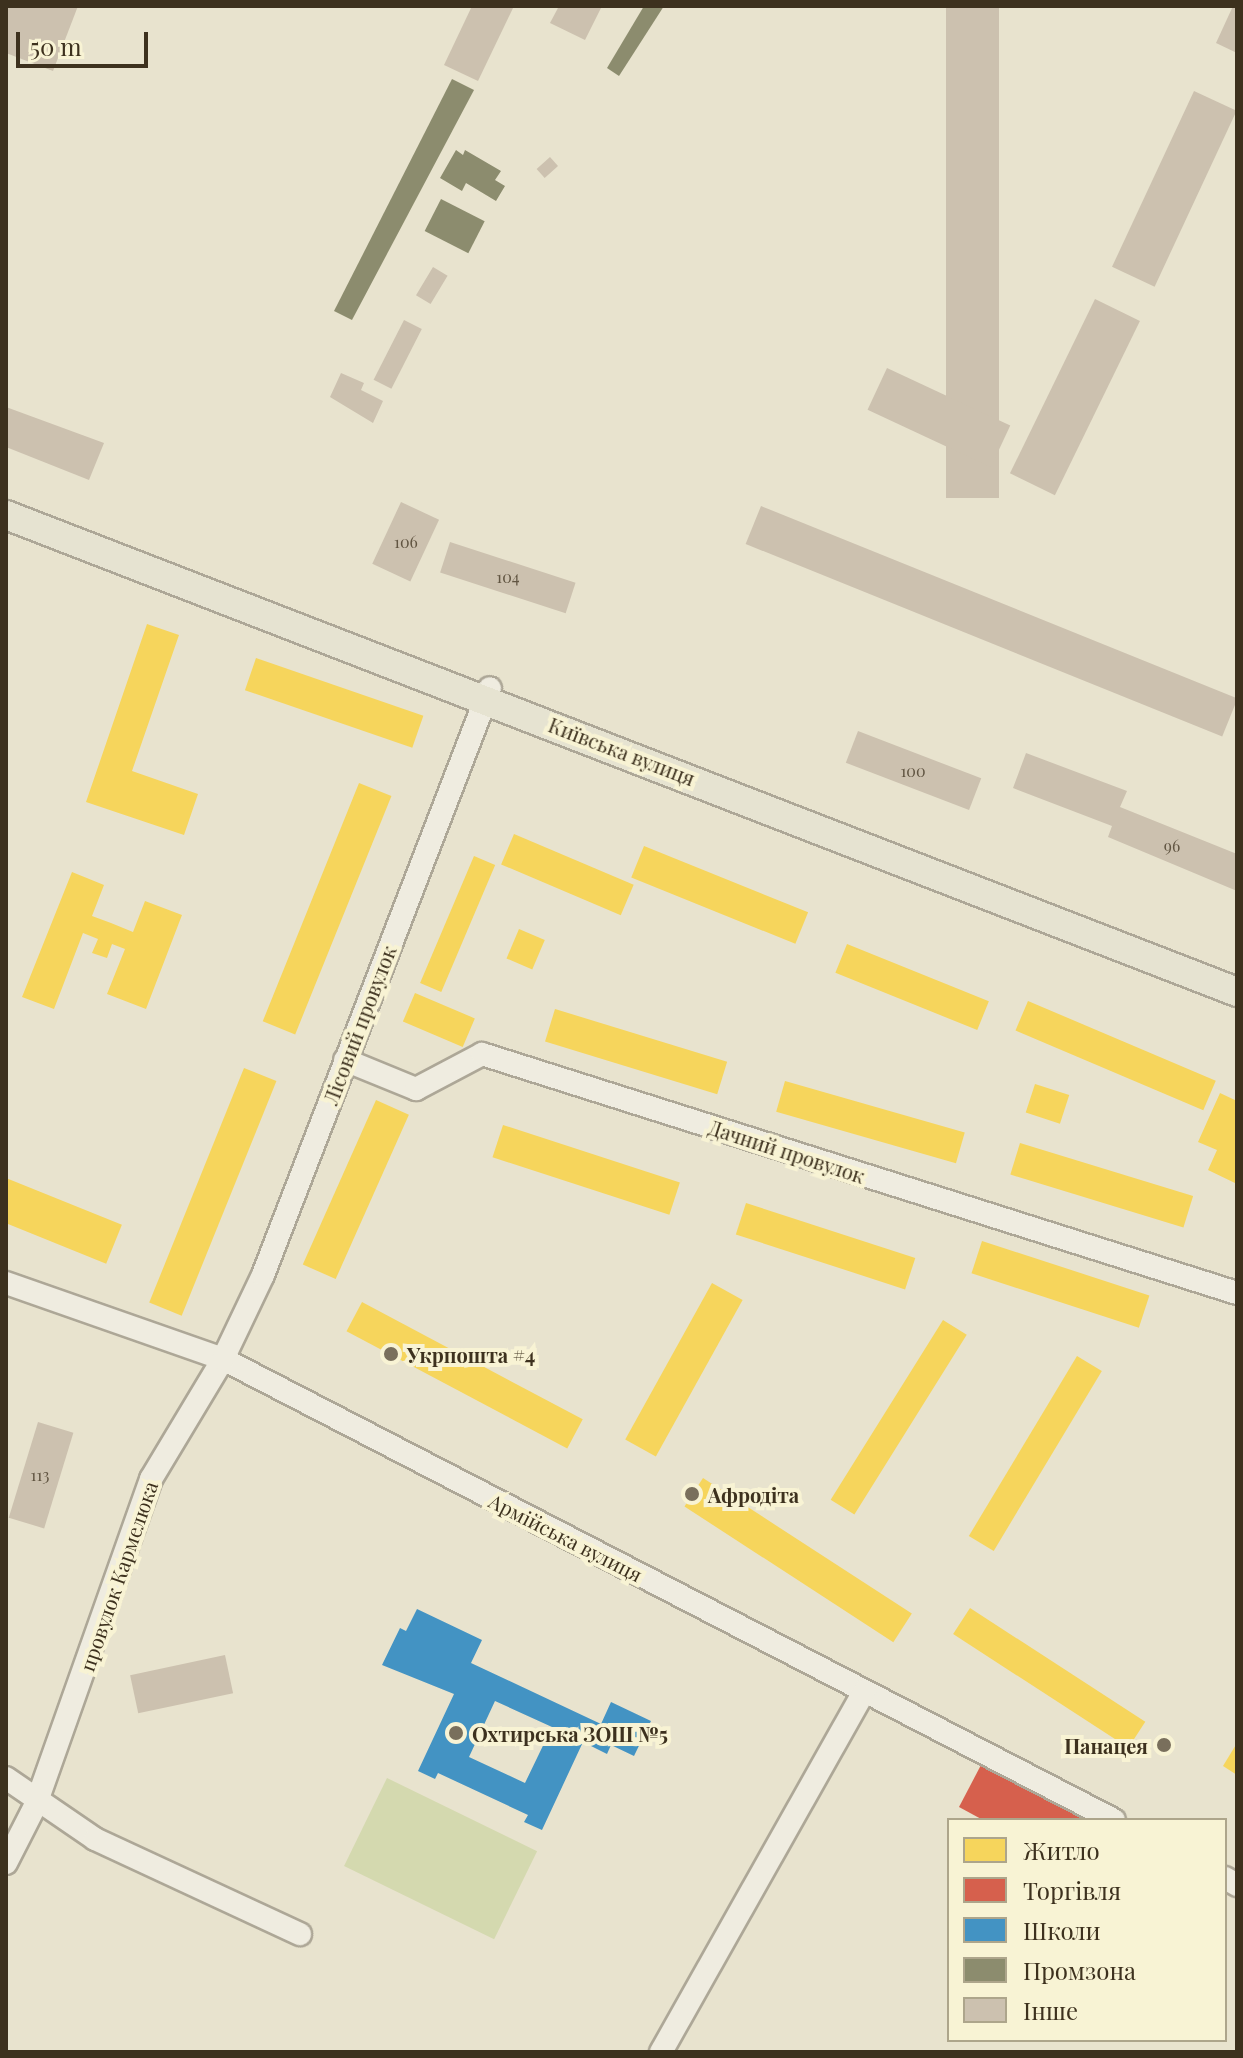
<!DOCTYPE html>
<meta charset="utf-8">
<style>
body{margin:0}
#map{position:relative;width:1243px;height:2058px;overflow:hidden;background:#e8e3ce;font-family:"Playfair Display",serif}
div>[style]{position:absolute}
.green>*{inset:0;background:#d4d9af;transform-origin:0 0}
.homes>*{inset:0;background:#f6d55c;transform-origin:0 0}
.shops>*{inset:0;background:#d6604d}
.schools>*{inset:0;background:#4393c3}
.industry>*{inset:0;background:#8c8c6e;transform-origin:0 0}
.building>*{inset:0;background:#ccc1af;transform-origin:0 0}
.roads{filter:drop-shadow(2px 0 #ada797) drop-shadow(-2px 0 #ada797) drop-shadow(0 2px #ada797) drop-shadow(0 -2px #ada797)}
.minor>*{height:22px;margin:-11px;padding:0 11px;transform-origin:11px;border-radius:11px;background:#efece0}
.major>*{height:28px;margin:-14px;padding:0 14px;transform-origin:14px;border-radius:14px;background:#e6e3d1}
.dots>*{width:22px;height:22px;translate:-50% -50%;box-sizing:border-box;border:4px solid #f8f3d4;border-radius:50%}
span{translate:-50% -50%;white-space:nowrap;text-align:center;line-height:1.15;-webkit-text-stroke:8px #f8f3d4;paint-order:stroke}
.number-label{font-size:16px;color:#615542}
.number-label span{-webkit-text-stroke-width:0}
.street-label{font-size:20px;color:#3d311e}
.poi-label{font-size:20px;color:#3d311e;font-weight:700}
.left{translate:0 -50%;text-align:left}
.right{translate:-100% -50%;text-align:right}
.frame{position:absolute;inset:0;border:8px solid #3d311e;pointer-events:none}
.legend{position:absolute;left:947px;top:1818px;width:280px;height:224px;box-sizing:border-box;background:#f8f3d4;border:2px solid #ada58b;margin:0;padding:10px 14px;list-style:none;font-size:24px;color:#3d311e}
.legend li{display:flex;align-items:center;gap:16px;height:40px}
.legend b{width:40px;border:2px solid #ada58b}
.scale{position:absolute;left:16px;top:32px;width:132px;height:36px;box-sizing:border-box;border:4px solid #3d311e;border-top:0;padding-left:10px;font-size:24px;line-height:28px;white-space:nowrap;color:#3d311e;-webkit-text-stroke:6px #f8f3d4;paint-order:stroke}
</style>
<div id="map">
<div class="green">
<div style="left:387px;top:1778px;width:167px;height:98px;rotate:26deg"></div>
</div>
<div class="homes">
<div style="clip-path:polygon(147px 624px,179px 635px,132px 771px,198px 794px,184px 835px,86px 802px)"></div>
<div style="left:256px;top:658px;width:177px;height:34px;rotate:19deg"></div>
<div style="left:359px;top:783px;width:35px;height:257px;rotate:22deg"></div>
<div style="left:514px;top:834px;width:130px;height:33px;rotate:23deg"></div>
<div style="left:644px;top:846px;width:177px;height:34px;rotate:22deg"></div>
<div style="left:474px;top:856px;width:23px;height:138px;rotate:23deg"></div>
<div style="clip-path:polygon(72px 872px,104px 885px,92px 916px,111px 923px,133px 932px,145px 901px,182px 915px,146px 1009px,107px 994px,125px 949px,112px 944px,107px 958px,92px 953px,98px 939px,83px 933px,54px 1009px,22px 997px)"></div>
<div style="left:519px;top:929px;width:28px;height:32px;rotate:23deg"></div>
<div style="left:847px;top:944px;width:153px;height:31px;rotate:22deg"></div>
<div style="left:415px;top:993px;width:65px;height:31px;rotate:23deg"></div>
<div style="left:1028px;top:1001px;width:204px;height:32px;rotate:23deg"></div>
<div style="left:555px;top:1009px;width:180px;height:34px;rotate:17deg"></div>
<div style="left:244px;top:1068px;width:35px;height:253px;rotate:22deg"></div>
<div style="left:785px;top:1081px;width:187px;height:32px;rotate:16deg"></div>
<div style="left:1035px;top:1084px;width:36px;height:30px;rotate:18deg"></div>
<div style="clip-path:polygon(1220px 1093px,1237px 1101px,1237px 1184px,1208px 1170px,1217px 1150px,1198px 1142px)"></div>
<div style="left:376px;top:1100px;width:36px;height:180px;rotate:24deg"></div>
<div style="left:503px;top:1125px;width:186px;height:34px;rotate:18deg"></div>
<div style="left:1020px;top:1143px;width:181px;height:33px;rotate:17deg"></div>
<div style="left:6px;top:1178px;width:125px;height:42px;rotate:22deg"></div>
<div style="left:746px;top:1203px;width:178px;height:33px;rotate:18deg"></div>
<div style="left:982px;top:1241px;width:176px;height:34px;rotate:18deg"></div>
<div style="left:712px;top:1283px;width:35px;height:179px;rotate:29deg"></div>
<div style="left:362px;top:1302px;width:250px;height:33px;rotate:28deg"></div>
<div style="left:943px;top:1320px;width:28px;height:212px;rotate:32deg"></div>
<div style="left:1077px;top:1356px;width:29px;height:210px;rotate:31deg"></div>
<div style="left:703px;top:1478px;width:249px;height:34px;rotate:33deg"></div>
<div style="left:970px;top:1608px;width:209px;height:31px;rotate:33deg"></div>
<div style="clip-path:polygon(1237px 1743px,1237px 1775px,1223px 1766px)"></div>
</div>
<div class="shops">
<div style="clip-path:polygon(981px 1765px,1086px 1820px,983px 1820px,959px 1807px)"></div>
</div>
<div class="schools">
<div style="clip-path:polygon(evenodd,417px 1609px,482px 1640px,471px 1663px,601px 1724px,611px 1702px,651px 1721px,634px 1756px,611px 1745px,607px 1754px,583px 1742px,542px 1830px,524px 1822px,528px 1815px,438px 1773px,435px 1779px,418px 1771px,454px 1694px,382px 1665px,400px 1628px,406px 1631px,417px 1609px,495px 1701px,552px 1727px,525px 1783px,469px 1757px,495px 1701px)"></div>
</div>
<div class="industry">
<div style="clip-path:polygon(644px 6px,664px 6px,619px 76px,607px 68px)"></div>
<div style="clip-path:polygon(452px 79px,474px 90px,352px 320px,334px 311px)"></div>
<div style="clip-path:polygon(456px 150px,463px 155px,465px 150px,501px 171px,495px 180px,505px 186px,496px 201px,466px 183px,462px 191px,440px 178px)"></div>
<div style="left:441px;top:199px;width:49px;height:36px;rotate:27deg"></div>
</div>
<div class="building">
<div style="clip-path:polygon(6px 6px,78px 6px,53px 71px,6px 53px)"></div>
<div style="clip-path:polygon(472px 6px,514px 6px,478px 81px,444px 65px)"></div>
<div style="clip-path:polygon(559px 6px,602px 6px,585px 40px,550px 23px)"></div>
<div style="left:946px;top:6px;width:53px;height:492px"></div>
<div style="clip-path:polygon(1233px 6px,1237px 6px,1237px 53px,1216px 43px)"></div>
<div style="left:1194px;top:91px;width:47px;height:194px;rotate:25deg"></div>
<div style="left:550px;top:157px;width:12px;height:18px;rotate:48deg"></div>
<div style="left:433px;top:267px;width:17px;height:33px;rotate:31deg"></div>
<div style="left:1095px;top:299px;width:50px;height:194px;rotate:26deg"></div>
<div style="left:404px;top:320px;width:20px;height:67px;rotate:27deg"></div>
<div style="left:887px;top:368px;width:136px;height:46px;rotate:25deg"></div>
<div style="clip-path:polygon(341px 373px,364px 383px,361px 390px,383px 401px,373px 423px,330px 397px)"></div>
<div style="clip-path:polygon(6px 407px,104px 443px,89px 480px,6px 447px)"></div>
<div style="left:401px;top:502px;width:42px;height:68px;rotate:25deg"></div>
<div style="left:761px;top:506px;width:514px;height:41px;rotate:22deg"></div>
<div style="left:450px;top:542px;width:132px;height:32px;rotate:18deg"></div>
<div style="left:858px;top:731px;width:132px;height:34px;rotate:21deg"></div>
<div style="clip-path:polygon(1026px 753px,1127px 791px,1120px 807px,1237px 854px,1237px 891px,1108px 837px,1112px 826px,1013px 788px)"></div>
<div style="left:38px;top:1422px;width:37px;height:100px;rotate:17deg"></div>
<div style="left:225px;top:1655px;width:39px;height:97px;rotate:78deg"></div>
</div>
<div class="roads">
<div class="minor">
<div style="left:345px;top:1060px;width:77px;rotate:22.2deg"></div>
<div style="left:416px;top:1089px;width:75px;rotate:-27.9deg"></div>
<div style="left:482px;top:1054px;width:792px;rotate:17.57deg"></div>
<div style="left:6px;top:1283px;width:230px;rotate:19.3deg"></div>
<div style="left:223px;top:1359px;width:1003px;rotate:27.36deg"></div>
<div style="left:6px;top:1778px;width:108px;rotate:34.4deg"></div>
<div style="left:95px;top:1839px;width:226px;rotate:24.9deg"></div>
<div style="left:6px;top:1863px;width:66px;rotate:-63deg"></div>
<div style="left:36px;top:1804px;width:345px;rotate:-70.5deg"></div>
<div style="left:151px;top:1479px;width:140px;rotate:-59deg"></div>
<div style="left:223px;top:1359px;width:93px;rotate:-64.5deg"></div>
<div style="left:263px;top:1275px;width:629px;rotate:-68.86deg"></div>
<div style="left:1225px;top:1878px;width:14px;rotate:30deg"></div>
<div style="left:661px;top:2052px;width:414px;rotate:-60.6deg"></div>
</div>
<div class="major">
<div style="left:6px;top:515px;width:1320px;rotate:21.18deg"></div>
</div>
</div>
<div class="dots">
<div style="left:391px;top:1354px;background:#796f5c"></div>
<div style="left:692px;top:1494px;background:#796f5c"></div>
<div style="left:456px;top:1733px;background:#796f5c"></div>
<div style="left:1164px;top:1745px;background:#796f5c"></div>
</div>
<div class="number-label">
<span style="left:406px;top:542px">106</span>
<span style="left:508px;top:577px">104</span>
<span style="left:913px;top:771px">100</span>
<span style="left:1172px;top:846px">96</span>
<span style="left:40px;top:1475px">113</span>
</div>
<div class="street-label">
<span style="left:622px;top:751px;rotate:21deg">Київська вулиця</span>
<span style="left:359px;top:1025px;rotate:-69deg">Лісовий провулок</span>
<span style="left:787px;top:1151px;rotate:18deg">Дачний провулок</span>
<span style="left:566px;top:1537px;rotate:27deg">Армійська вулиця</span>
<span style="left:118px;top:1576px;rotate:-71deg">провулок Кармелюка</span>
</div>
<div class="poi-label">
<span class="left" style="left:407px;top:1354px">Укрпошта #4</span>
<span class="left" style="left:708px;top:1494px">Афродіта</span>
<span class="left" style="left:472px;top:1733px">Охтирська ЗОШ №5</span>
<span class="right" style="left:1148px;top:1745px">Панацея</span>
</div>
<div class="frame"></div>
<ul class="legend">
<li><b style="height:22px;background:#f6d55c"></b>Житло</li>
<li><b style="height:22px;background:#d6604d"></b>Торгівля</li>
<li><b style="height:22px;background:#4393c3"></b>Школи</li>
<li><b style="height:22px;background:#8c8c6e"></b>Промзона</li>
<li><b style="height:22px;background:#ccc1af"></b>Інше</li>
</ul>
<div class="scale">50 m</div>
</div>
